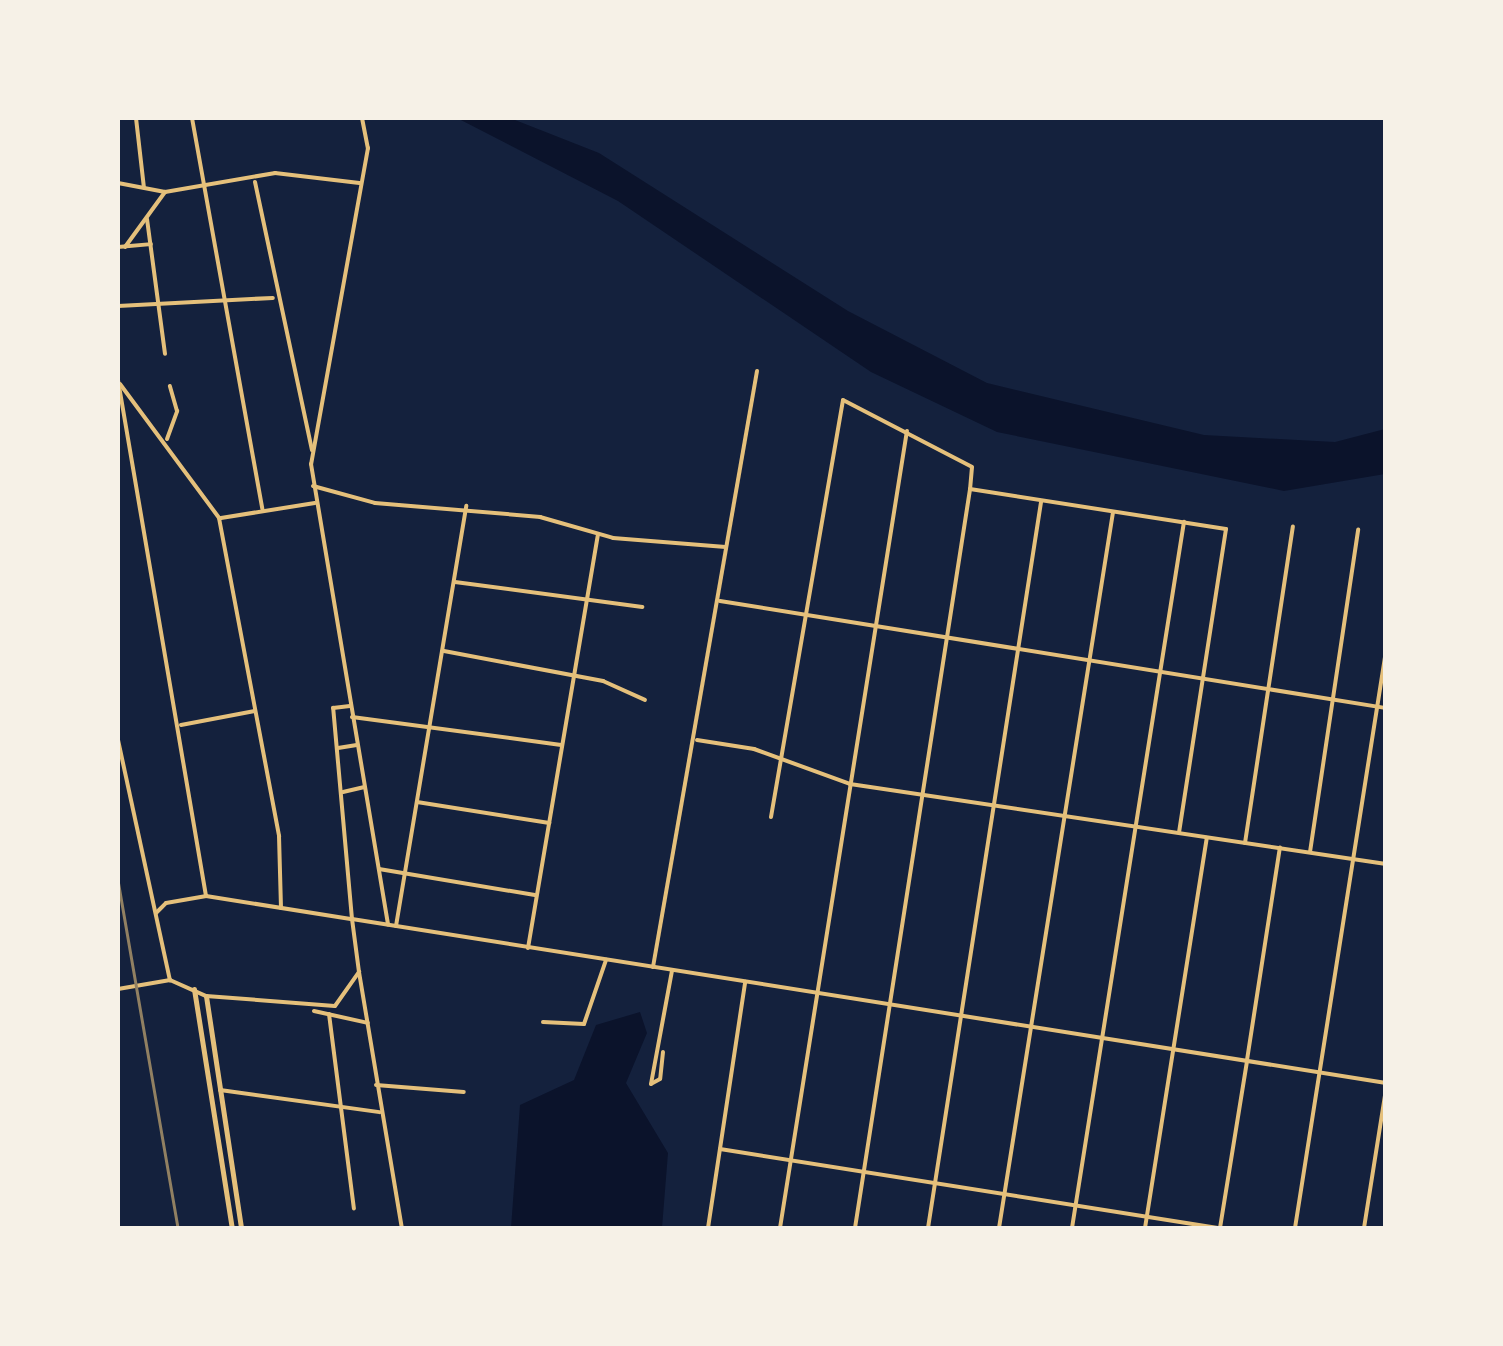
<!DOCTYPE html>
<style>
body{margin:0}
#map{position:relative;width:1503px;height:1346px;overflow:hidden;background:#14213d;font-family:"Fira Sans",sans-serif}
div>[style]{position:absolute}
.water>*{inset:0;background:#0b132b}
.minor>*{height:4px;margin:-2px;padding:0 2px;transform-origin:2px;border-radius:2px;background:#e5c07b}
.tertiary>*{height:4px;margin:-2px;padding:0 2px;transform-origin:2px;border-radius:2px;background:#e5c07b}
.secondary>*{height:5px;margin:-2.5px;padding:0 2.5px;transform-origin:2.5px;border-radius:2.5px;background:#e5c07b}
.rail>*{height:2.5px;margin:-1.25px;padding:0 1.25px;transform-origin:1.25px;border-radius:1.25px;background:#918062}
span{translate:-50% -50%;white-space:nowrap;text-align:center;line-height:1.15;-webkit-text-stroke:10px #f6f1e7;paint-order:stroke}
.frame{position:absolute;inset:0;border:120px solid #f6f1e7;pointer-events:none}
</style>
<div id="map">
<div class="water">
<div style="clip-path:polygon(457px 118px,510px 118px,599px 153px,848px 311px,987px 383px,1204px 435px,1335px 442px,1385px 429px,1385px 474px,1284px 491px,997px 432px,871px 372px,618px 201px)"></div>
<div style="clip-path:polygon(640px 1012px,647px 1033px,626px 1083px,668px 1153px,662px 1228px,511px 1228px,520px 1105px,574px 1080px,596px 1025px)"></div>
</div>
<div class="minor">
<div style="left:136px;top:118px;width:70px;rotate:83.5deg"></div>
<div style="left:192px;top:118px;width:397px;rotate:79.8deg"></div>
<div style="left:255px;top:182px;width:274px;rotate:78deg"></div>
<div style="left:118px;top:183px;width:48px;rotate:10.8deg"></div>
<div style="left:147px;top:219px;width:136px;rotate:82.4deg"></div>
<div style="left:118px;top:247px;width:33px;rotate:-5deg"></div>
<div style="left:125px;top:247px;width:68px;rotate:-54deg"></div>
<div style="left:165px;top:192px;width:112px;rotate:-9.8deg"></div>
<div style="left:275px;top:173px;width:85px;rotate:6.8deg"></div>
<div style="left:118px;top:306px;width:155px;rotate:-3deg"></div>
<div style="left:118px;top:380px;width:523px;rotate:80.32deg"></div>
<div style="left:120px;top:384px;width:167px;rotate:53.5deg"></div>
<div style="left:219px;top:518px;width:324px;rotate:79.3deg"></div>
<div style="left:279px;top:836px;width:72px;rotate:88.4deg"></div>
<div style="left:167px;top:439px;width:30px;rotate:-70deg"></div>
<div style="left:177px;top:411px;width:26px;rotate:-106deg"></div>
<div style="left:313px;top:486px;width:64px;rotate:15.3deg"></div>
<div style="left:375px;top:503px;width:166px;rotate:4.8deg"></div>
<div style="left:540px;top:517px;width:76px;rotate:16deg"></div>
<div style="left:613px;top:538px;width:113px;rotate:4.6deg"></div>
<div style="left:221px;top:518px;width:95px;rotate:-9.1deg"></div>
<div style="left:455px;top:582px;width:189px;rotate:7.6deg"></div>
<div style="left:720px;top:601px;width:675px;rotate:9.13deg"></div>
<div style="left:444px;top:651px;width:162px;rotate:10.7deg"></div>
<div style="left:603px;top:681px;width:46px;rotate:24.3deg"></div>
<div style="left:352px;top:717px;width:211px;rotate:7.6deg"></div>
<div style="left:181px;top:725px;width:75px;rotate:-10.7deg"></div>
<div style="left:118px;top:740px;width:246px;rotate:77.8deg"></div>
<div style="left:697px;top:740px;width:58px;rotate:9deg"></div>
<div style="left:754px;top:749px;width:102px;rotate:20deg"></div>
<div style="left:850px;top:784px;width:542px;rotate:8.49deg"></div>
<div style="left:338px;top:748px;width:19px;rotate:-9deg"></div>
<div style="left:343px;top:792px;width:22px;rotate:-13deg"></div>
<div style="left:417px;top:802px;width:134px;rotate:9deg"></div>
<div style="left:771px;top:817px;width:423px;rotate:-80.2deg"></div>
<div style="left:843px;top:400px;width:145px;rotate:27.4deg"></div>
<div style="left:972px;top:467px;width:22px;rotate:95deg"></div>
<div style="left:970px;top:489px;width:259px;rotate:8.9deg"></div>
<div style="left:1226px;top:529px;width:307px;rotate:98.8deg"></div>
<div style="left:1245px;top:843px;width:320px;rotate:-81.4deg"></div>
<div style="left:1310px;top:852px;width:326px;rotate:-81.5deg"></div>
<div style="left:379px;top:869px;width:158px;rotate:9.5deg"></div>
<div style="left:156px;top:913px;width:14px;rotate:-45deg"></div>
<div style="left:166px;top:903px;width:41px;rotate:-9.9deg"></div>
<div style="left:206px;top:896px;width:148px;rotate:9deg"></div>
<div style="left:352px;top:919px;width:212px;rotate:-95.1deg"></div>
<div style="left:333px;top:708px;width:17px;rotate:-7deg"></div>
<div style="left:396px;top:926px;width:426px;rotate:-80.5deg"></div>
<div style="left:528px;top:948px;width:418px;rotate:-80.4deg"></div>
<div style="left:653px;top:967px;width:605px;rotate:-80.1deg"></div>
<div style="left:359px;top:972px;width:260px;rotate:80.5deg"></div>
<div style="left:314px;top:1011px;width:55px;rotate:12.5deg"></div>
<div style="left:329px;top:1014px;width:196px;rotate:82.7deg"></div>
<div style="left:543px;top:1022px;width:41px;rotate:2.8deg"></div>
<div style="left:584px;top:1024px;width:68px;rotate:-71deg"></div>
<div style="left:663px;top:1052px;width:27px;rotate:96deg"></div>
<div style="left:660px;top:1079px;width:10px;rotate:151deg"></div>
<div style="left:651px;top:1084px;width:115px;rotate:-79.5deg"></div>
<div style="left:1247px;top:1060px;width:215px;rotate:-81.2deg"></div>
<div style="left:376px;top:1085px;width:88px;rotate:4.5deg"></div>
<div style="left:220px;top:1090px;width:161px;rotate:7.9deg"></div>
<div style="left:720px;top:1149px;width:504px;rotate:9.01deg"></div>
<div style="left:708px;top:1228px;width:249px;rotate:-81.4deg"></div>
<div style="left:780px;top:1228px;width:807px;rotate:-80.95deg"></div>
<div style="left:855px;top:1228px;width:748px;rotate:-81.15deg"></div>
<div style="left:928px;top:1228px;width:735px;rotate:-81.15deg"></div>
<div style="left:999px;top:1228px;width:725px;rotate:-80.95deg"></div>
<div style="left:1072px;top:1228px;width:715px;rotate:-80.99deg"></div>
<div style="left:1145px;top:1228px;width:395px;rotate:-81deg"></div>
<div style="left:1295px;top:1228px;width:584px;rotate:-81.04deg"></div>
<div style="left:1364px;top:1228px;width:141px;rotate:-81deg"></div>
</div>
<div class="tertiary">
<div style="left:362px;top:118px;width:31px;rotate:79deg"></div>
<div style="left:368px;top:148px;width:321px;rotate:100.2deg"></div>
<div style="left:311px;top:464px;width:467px;rotate:80.5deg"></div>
<div style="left:118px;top:989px;width:53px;rotate:-9.8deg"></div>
<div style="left:170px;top:980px;width:39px;rotate:24deg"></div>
<div style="left:206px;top:996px;width:129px;rotate:4.4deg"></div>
<div style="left:335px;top:1006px;width:42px;rotate:-54.8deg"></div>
<div style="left:359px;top:972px;width:53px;rotate:-97.5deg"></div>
<div style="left:352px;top:919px;width:1047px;rotate:9.01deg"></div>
<div style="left:1220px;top:1228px;width:169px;rotate:-80.8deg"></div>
</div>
<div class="secondary">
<div style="left:194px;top:989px;width:242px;rotate:81deg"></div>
<div style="left:206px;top:996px;width:235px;rotate:81.4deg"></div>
</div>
<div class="rail">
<div style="left:118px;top:880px;width:353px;rotate:80.2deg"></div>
</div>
<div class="frame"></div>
</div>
